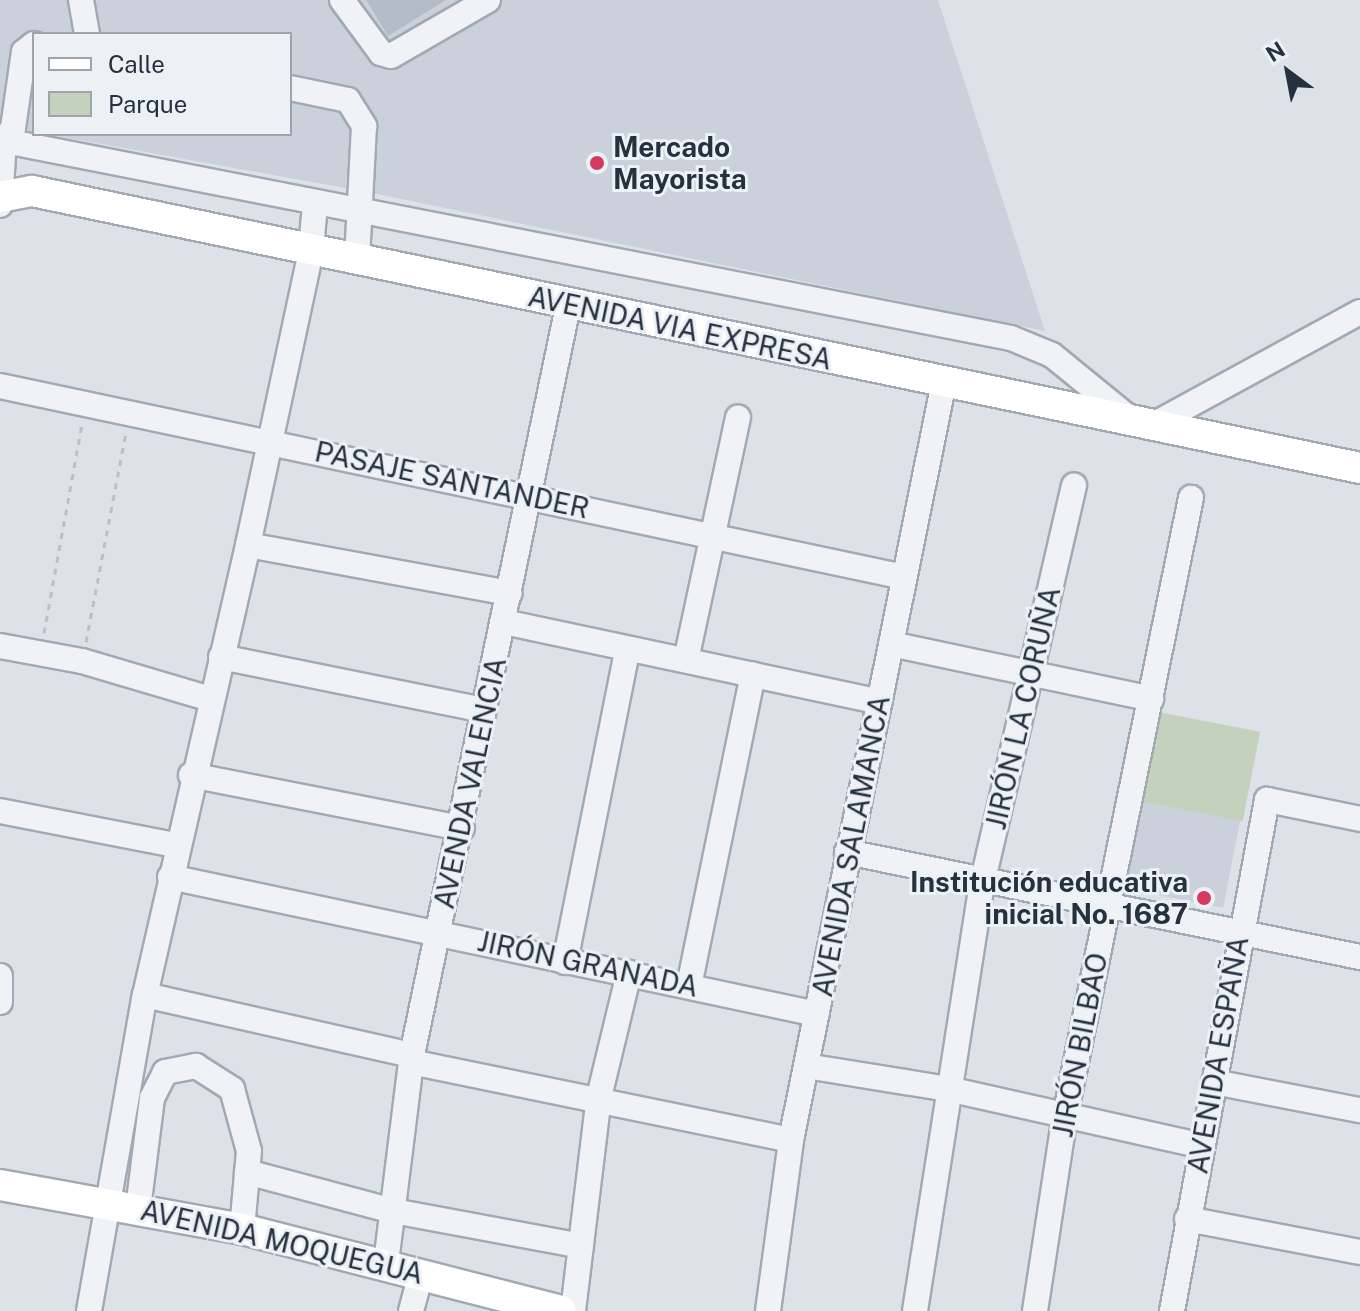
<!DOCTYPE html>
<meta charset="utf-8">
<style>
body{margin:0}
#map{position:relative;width:1360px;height:1311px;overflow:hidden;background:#dde2e8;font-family:"Public Sans",sans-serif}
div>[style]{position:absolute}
.built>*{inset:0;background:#cbd1da;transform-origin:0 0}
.green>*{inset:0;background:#c4d2bd;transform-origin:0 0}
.building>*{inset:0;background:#b4bcc5}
.path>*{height:3px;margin-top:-1.5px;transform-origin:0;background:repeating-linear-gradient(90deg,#bbc0c6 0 6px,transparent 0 12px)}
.roads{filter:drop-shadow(2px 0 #a2a9b2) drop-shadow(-2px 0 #a2a9b2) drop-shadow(0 2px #a2a9b2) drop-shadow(0 -2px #a2a9b2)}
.minor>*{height:24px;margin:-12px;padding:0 12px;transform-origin:12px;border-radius:12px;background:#f0f2f6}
.major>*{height:30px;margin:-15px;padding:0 15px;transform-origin:15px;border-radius:15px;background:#fff}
.dots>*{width:22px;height:22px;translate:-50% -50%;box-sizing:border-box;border:4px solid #ecf1f5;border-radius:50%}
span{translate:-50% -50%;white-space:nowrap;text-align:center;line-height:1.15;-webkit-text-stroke:6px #ecf1f5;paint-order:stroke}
.poi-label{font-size:28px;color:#26313f;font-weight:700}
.left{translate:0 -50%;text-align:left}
.right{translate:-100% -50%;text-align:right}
.street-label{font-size:28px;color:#26313f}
.legend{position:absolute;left:32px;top:32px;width:260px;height:104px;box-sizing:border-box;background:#ecf1f5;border:2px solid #9da4ac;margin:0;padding:10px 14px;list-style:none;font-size:24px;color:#26313f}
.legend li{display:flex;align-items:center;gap:16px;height:40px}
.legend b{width:40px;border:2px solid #9da4ac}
.north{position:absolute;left:1248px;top:32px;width:80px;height:80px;-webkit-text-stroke:6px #ecf1f5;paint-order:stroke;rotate:328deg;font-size:22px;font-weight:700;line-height:32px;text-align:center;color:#26313f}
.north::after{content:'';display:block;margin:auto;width:28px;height:36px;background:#26313f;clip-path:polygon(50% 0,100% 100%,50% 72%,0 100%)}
</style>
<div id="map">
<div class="built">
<div style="clip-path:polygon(0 0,938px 0,1045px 331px,362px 191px,46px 134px,290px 134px,290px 34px,34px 34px,34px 132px,0 126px)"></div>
<div style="left:1141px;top:801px;width:101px;height:89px;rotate:11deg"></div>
</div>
<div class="green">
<div style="left:1158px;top:712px;width:104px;height:91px;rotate:11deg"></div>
</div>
<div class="building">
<div style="clip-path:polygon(366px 0,446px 0,388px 36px)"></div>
</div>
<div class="path">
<div style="left:44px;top:633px;width:212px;rotate:-79.7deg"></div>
<div style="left:86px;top:642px;width:213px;rotate:-79.2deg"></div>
</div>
<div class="roads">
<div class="minor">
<div style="left:81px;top:0;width:35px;rotate:80deg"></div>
<div style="left:342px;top:0;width:66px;rotate:53.7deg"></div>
<div style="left:381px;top:53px;width:10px;rotate:17deg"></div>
<div style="left:391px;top:56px;width:112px;rotate:-30deg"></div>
<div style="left:290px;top:88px;width:59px;rotate:11.7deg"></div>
<div style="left:348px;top:100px;width:31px;rotate:58deg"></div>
<div style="left:364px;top:126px;width:135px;rotate:93deg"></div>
<div style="left:0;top:140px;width:1030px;rotate:11.08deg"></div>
<div style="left:1011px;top:338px;width:44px;rotate:22.5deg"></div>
<div style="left:1052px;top:355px;width:104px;rotate:39.2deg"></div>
<div style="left:0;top:205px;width:65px;rotate:-86.5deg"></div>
<div style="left:4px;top:140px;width:15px;rotate:-53deg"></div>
<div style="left:13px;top:128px;width:77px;rotate:-81.8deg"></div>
<div style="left:24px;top:52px;width:13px;rotate:-39deg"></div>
<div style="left:0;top:386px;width:924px;rotate:11.93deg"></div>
<div style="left:1151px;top:426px;width:238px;rotate:-28.6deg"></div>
<div style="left:248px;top:545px;width:266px;rotate:10.4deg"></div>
<div style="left:504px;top:622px;width:384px;rotate:12deg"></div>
<div style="left:891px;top:644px;width:266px;rotate:11.9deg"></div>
<div style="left:0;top:646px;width:83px;rotate:10.4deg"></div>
<div style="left:82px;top:661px;width:134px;rotate:16.5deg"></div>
<div style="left:221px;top:657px;width:268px;rotate:11.4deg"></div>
<div style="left:686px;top:660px;width:248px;rotate:-77.9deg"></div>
<div style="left:191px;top:775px;width:276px;rotate:11.1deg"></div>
<div style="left:0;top:811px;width:178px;rotate:11deg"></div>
<div style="left:847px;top:852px;width:524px;rotate:11.57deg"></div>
<div style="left:170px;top:877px;width:661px;rotate:11.96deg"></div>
<div style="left:565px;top:962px;width:317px;rotate:-78.7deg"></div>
<div style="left:0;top:976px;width:26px;rotate:90deg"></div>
<div style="left:689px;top:986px;width:318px;rotate:-78.4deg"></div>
<div style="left:145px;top:995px;width:274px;rotate:12.7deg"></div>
<div style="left:411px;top:1062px;width:388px;rotate:11.6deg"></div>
<div style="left:806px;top:1066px;width:144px;rotate:9.2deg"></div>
<div style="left:948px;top:1089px;width:261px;rotate:12.6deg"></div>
<div style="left:1214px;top:1082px;width:149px;rotate:10.9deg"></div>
<div style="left:247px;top:1172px;width:151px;rotate:15deg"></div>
<div style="left:393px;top:1211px;width:191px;rotate:10.5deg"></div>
<div style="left:138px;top:1209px;width:112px;rotate:-82.8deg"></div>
<div style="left:152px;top:1098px;width:29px;rotate:-63deg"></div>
<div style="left:165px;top:1072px;width:32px;rotate:-11deg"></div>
<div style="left:196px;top:1066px;width:43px;rotate:32.6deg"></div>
<div style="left:232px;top:1089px;width:64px;rotate:74.7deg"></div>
<div style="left:249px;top:1151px;width:78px;rotate:95.1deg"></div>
<div style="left:1187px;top:1219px;width:176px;rotate:10.8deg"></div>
<div style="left:386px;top:1263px;width:210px;rotate:-82.9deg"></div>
<div style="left:412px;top:1055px;width:765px;rotate:-78.23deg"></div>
<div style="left:89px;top:1311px;width:321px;rotate:-80deg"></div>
<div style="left:145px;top:995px;width:462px;rotate:-77.1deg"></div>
<div style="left:248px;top:545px;width:302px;rotate:-77.9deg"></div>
<div style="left:311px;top:250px;width:47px;rotate:-85.1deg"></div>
<div style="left:411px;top:1311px;width:39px;rotate:-75deg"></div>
<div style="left:573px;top:1311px;width:216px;rotate:-83.1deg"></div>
<div style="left:599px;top:1097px;width:128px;rotate:-76.4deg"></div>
<div style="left:768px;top:1311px;width:173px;rotate:-82.3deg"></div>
<div style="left:791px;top:1140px;width:773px;rotate:-78.59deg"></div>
<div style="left:915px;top:1311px;width:432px;rotate:-81.1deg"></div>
<div style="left:982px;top:884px;width:409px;rotate:-77deg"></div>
<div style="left:1035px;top:1311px;width:197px;rotate:-81.3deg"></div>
<div style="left:1065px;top:1116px;width:631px;rotate:-78.48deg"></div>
<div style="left:1172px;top:1311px;width:520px;rotate:-79.47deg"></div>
<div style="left:1267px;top:800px;width:95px;rotate:11.5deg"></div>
</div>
<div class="major">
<div style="left:0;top:197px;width:33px;rotate:-11deg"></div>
<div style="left:32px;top:191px;width:1357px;rotate:11.78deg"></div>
<div style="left:0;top:1185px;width:246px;rotate:10.3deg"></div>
<div style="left:242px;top:1229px;width:329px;rotate:14.4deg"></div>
</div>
</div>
<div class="dots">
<div style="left:597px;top:163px;background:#d43a5f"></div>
<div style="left:1204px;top:898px;background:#d43a5f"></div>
</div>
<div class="poi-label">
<span class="left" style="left:613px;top:163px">Mercado<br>Mayorista</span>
<span class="right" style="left:1188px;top:898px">Institución educativa<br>inicial No. 1687</span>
</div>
<div class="street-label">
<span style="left:680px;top:328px;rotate:12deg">AVENIDA VIA EXPRESA</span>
<span style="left:452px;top:480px;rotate:12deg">PASAJE SANTANDER</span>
<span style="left:1023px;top:708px;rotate:-77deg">JIRÓN LA CORUÑA</span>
<span style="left:470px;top:783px;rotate:-78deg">AVENDA VALENCIA</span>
<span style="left:851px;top:846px;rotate:-79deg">AVENIDA SALAMANCA</span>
<span style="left:588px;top:964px;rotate:12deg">JIRÓN GRANADA</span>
<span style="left:1080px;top:1045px;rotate:-79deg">JIRÓN BILBAO</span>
<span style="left:1218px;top:1055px;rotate:-80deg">AVENIDA ESPAÑA</span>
<span style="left:282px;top:1242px;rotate:13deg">AVENIDA MOQUEGUA</span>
</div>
<ul class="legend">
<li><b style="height:10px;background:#fff"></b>Calle</li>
<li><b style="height:22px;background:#c4d2bd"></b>Parque</li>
</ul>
<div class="north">N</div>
</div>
